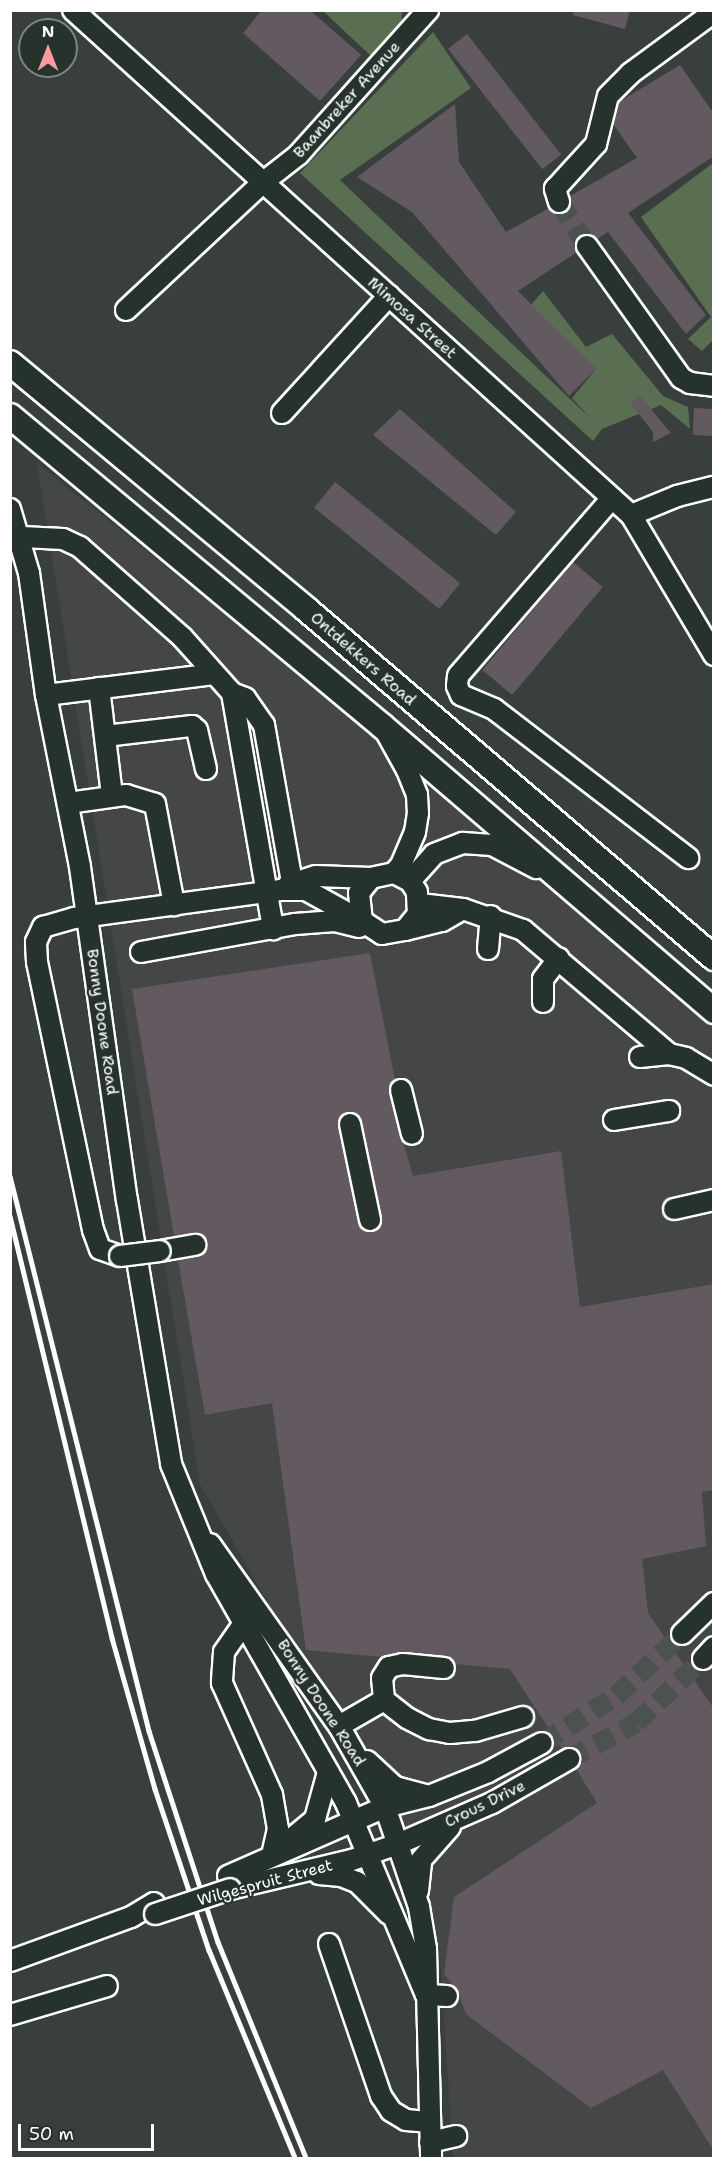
<!DOCTYPE html>
<style>
body{margin:0}
#map{position:relative;width:724px;height:2169px;overflow:hidden;background:#383f3c;font-family:"Shantell Sans",sans-serif}
div>[style]{position:absolute}
.built>*{inset:0;background:#454747}
.green>*{inset:0;background:#5a6e51}
.building>*{inset:0;background:#625a60;transform-origin:0 0}
.minor-tunnel>*{height:20px;margin-top:-10px;transform-origin:0;background:repeating-linear-gradient(90deg,#4c5250 0 20px,transparent 0 30px)}
.roads{filter:drop-shadow(2px 0 #fff) drop-shadow(-2px 0 #fff) drop-shadow(0 2px #fff) drop-shadow(0 -2px #fff)}
.minor>*{height:20px;margin:-10px;padding:0 10px;transform-origin:10px;border-radius:10px;background:#26332d}
.major>*{height:24px;margin:-12px;padding:0 12px;transform-origin:12px;border-radius:12px;background:#26332d}
.rail>*{height:4.5px;margin:-2.25px;padding:0 2.25px;transform-origin:2.25px;border-radius:2.25px;background:#fff}
.bridges{filter:drop-shadow(2px 0 #fff) drop-shadow(-2px 0 #fff) drop-shadow(0 2px #fff) drop-shadow(0 -2px #fff)}
.minor-bridge>*{height:20px;margin:-10px;padding:0 10px;transform-origin:10px;border-radius:10px;background:#26332d}
span{translate:-50% -50%;white-space:nowrap;text-align:center;line-height:1.15;-webkit-text-stroke:4.5px #26332d;paint-order:stroke}
.street-label{font-size:16px;color:#fff}
.frame{position:absolute;inset:0;border:12px solid #fff;pointer-events:none}
.north{position:absolute;left:18px;top:18px;width:60px;height:60px;box-sizing:border-box;background:#26332d;border:2px solid #7d8581;border-radius:50%;rotate:0deg;font-size:16px;font-weight:700;line-height:24px;text-align:center;color:#fff}
.north::after{content:'';display:block;margin:auto;width:21px;height:27px;background:#ff9aa2;clip-path:polygon(50% 0,100% 100%,50% 72%,0 100%)}
.scale{position:absolute;left:18px;top:2124px;width:136px;height:27px;box-sizing:border-box;border:3px solid #fff;border-top:0;padding-left:8px;font-size:18px;line-height:21px;white-space:nowrap;color:#fff;-webkit-text-stroke:4px #26332d;paint-order:stroke}
</style>
<div id="map">
<div class="built">
<div style="clip-path:polygon(37px 463px,713px 1006px,713px 2158px,453px 2158px,440px 1958px,380px 1827px,385px 1807px,200px 1484px)"></div>
</div>
<div class="green">
<div style="clip-path:polygon(323px 11px,402px 11px,401px 35px,373px 58px)"></div>
<div style="clip-path:polygon(433px 32px,471px 88px,340px 180px,589px 417px,572px 398px,596px 369px,531px 305px,543px 291px,586px 347px,612px 334px,663px 396px,688px 407px,690px 429px,661px 405px,602px 429px,593px 441px,300px 173px)"></div>
<div style="clip-path:polygon(713px 163px,713px 340px,702px 351px,688px 339px,711px 317px,641px 217px)"></div>
</div>
<div class="building">
<div style="clip-path:polygon(262px 10px,310px 10px,361px 55px,320px 101px,243px 33px)"></div>
<div style="clip-path:polygon(574px 10px,630px 10px,625px 29px,573px 15px)"></div>
<div style="left:467px;top:34px;width:153px;height:24px;rotate:52deg"></div>
<div style="clip-path:polygon(680px 65px,714px 114px,714px 156px,628px 213px,706px 315px,686px 334px,608px 232px,597px 239px,591px 235px,581px 236px,576px 242px,577px 252px,518px 291px,596px 369px,569px 396px,412px 212px,357px 177px,455px 104px,459px 162px,506px 232px,549px 208px,563px 213px,570px 205px,570px 196px,637px 158px,613px 124px,619px 102px)"></div>
<div style="clip-path:polygon(640px 396px,671px 433px,653px 442px,653px 432px,630px 403px)"></div>
<div style="left:694px;top:408px;width:20px;height:27px;rotate:3deg"></div>
<div style="clip-path:polygon(400px 409px,516px 512px,496px 535px,373px 435px)"></div>
<div style="left:335px;top:482px;width:161px;height:33px;rotate:39deg"></div>
<div style="left:573px;top:562px;width:39px;height:141px;rotate:40deg"></div>
<div style="clip-path:polygon(evenodd,370px 953px,395px 1080px,389px 1093px,413px 1176px,561px 1151px,580px 1307px,714px 1284px,714px 1490px,702px 1492px,706px 1546px,642px 1559px,648px 1613px,714px 1709px,714px 2151px,663px 2070px,591px 2108px,466px 2014px,457px 1990px,444px 1974px,454px 1897px,597px 1803px,576px 1769px,580px 1754px,570px 1747px,562px 1749px,510px 1669px,455px 1664px,445px 1656px,404px 1652px,383px 1657px,306px 1650px,272px 1403px,205px 1415px,178px 1260px,202px 1255px,207px 1242px,199px 1234px,174px 1236px,132px 989px,370px 953px,348px 1112px,358px 1116px,362px 1122px,382px 1218px,381px 1224px,373px 1232px,366px 1231px,358px 1222px,338px 1126px,342px 1115px,348px 1112px)"></div>
</div>
<div class="minor-tunnel">
<div style="left:559px;top:202px;width:52px;rotate:57.5deg"></div>
<div style="left:542px;top:1743px;width:88px;rotate:-32.4deg"></div>
<div style="left:616px;top:1696px;width:91px;rotate:-43.2deg"></div>
<div style="left:569px;top:1759px;width:76px;rotate:-28.2deg"></div>
<div style="left:636px;top:1723px;width:93px;rotate:-43.7deg"></div>
</div>
<div class="roads">
<div class="minor">
<div style="left:73px;top:10px;width:753px;rotate:42.15deg"></div>
<div style="left:631px;top:515px;width:163px;rotate:59.3deg"></div>
<div style="left:559px;top:202px;width:14px;rotate:-107deg"></div>
<div style="left:555px;top:189px;width:61px;rotate:-47.7deg"></div>
<div style="left:596px;top:144px;width:49px;rotate:-76deg"></div>
<div style="left:608px;top:96px;width:33px;rotate:-45deg"></div>
<div style="left:631px;top:73px;width:103px;rotate:-36.3deg"></div>
<div style="left:587px;top:246px;width:162px;rotate:54.5deg"></div>
<div style="left:681px;top:378px;width:10px;rotate:29deg"></div>
<div style="left:690px;top:383px;width:24px;rotate:7deg"></div>
<div style="left:126px;top:310px;width:185px;rotate:-43deg"></div>
<div style="left:261px;top:184px;width:47px;rotate:-38.1deg"></div>
<div style="left:298px;top:155px;width:195px;rotate:-48.1deg"></div>
<div style="left:282px;top:413px;width:159px;rotate:-47.6deg"></div>
<div style="left:612px;top:498px;width:235px;rotate:130.9deg"></div>
<div style="left:458px;top:676px;width:10px;rotate:96deg"></div>
<div style="left:457px;top:686px;width:10px;rotate:66deg"></div>
<div style="left:461px;top:695px;width:36px;rotate:23deg"></div>
<div style="left:494px;top:709px;width:245px;rotate:37.5deg"></div>
<div style="left:10px;top:509px;width:67px;rotate:73.5deg"></div>
<div style="left:29px;top:573px;width:123px;rotate:82.1deg"></div>
<div style="left:46px;top:695px;width:175px;rotate:78.8deg"></div>
<div style="left:80px;top:867px;width:336px;rotate:82deg"></div>
<div style="left:127px;top:1200px;width:268px;rotate:80.5deg"></div>
<div style="left:171px;top:1464px;width:119px;rotate:67.8deg"></div>
<div style="left:216px;top:1574px;width:263px;rotate:60.4deg"></div>
<div style="left:346px;top:1803px;width:208px;rotate:67.4deg"></div>
<div style="left:631px;top:515px;width:50px;rotate:-22.4deg"></div>
<div style="left:677px;top:496px;width:38px;rotate:-14deg"></div>
<div style="left:22px;top:537px;width:41px;rotate:2.8deg"></div>
<div style="left:63px;top:539px;width:19px;rotate:25deg"></div>
<div style="left:80px;top:547px;width:136px;rotate:41.4deg"></div>
<div style="left:182px;top:637px;width:75px;rotate:48.2deg"></div>
<div style="left:232px;top:693px;width:240px;rotate:80.1deg"></div>
<div style="left:99px;top:688px;width:108px;rotate:83.1deg"></div>
<div style="left:232px;top:693px;width:14px;rotate:21deg"></div>
<div style="left:245px;top:698px;width:33px;rotate:55deg"></div>
<div style="left:264px;top:725px;width:159px;rotate:79.9deg"></div>
<div style="left:46px;top:695px;width:169px;rotate:-7.1deg"></div>
<div style="left:387px;top:734px;width:41px;rotate:60.9deg"></div>
<div style="left:407px;top:770px;width:27px;rotate:68deg"></div>
<div style="left:417px;top:795px;width:18px;rotate:87deg"></div>
<div style="left:418px;top:813px;width:19px;rotate:99deg"></div>
<div style="left:415px;top:832px;width:36px;rotate:113deg"></div>
<div style="left:401px;top:865px;width:11px;rotate:131deg"></div>
<div style="left:394px;top:873px;width:24px;rotate:168deg"></div>
<div style="left:371px;top:878px;width:19px;rotate:129deg"></div>
<div style="left:359px;top:893px;width:28px;rotate:84deg"></div>
<div style="left:362px;top:921px;width:24px;rotate:33deg"></div>
<div style="left:382px;top:934px;width:23px;rotate:-10deg"></div>
<div style="left:405px;top:930px;width:21px;rotate:-51deg"></div>
<div style="left:418px;top:914px;width:22px;rotate:-93deg"></div>
<div style="left:417px;top:892px;width:13px;rotate:-122deg"></div>
<div style="left:410px;top:881px;width:18px;rotate:-153deg"></div>
<div style="left:105px;top:736px;width:88px;rotate:-6.6deg"></div>
<div style="left:192px;top:726px;width:6px;rotate:39deg"></div>
<div style="left:197px;top:730px;width:40px;rotate:77deg"></div>
<div style="left:68px;top:803px;width:59px;rotate:-7.9deg"></div>
<div style="left:126px;top:795px;width:30px;rotate:17deg"></div>
<div style="left:155px;top:804px;width:103px;rotate:79.3deg"></div>
<div style="left:410px;top:881px;width:36px;rotate:-48deg"></div>
<div style="left:434px;top:854px;width:31px;rotate:-21deg"></div>
<div style="left:463px;top:843px;width:29px;rotate:4deg"></div>
<div style="left:492px;top:845px;width:50px;rotate:27.6deg"></div>
<div style="left:288px;top:885px;width:29px;rotate:-18deg"></div>
<div style="left:316px;top:876px;width:55px;rotate:2.1deg"></div>
<div style="left:420px;top:904px;width:43px;rotate:6.6deg"></div>
<div style="left:463px;top:909px;width:64px;rotate:19.3deg"></div>
<div style="left:523px;top:930px;width:192px;rotate:40.3deg"></div>
<div style="left:405px;top:930px;width:38px;rotate:-14deg"></div>
<div style="left:442px;top:921px;width:24px;rotate:-30deg"></div>
<div style="left:488px;top:949px;width:33px;rotate:-85deg"></div>
<div style="left:141px;top:952px;width:157px;rotate:-10.3deg"></div>
<div style="left:295px;top:924px;width:40px;rotate:-4.3deg"></div>
<div style="left:335px;top:921px;width:25px;rotate:14deg"></div>
<div style="left:543px;top:1002px;width:23px;rotate:-90deg"></div>
<div style="left:543px;top:979px;width:26px;rotate:-53deg"></div>
<div style="left:640px;top:1057px;width:29px;rotate:-6deg"></div>
<div style="left:669px;top:1054px;width:17px;rotate:13deg"></div>
<div style="left:686px;top:1058px;width:33px;rotate:31deg"></div>
<div style="left:401px;top:1090px;width:45px;rotate:76deg"></div>
<div style="left:614px;top:1120px;width:56px;rotate:-9.3deg"></div>
<div style="left:350px;top:1124px;width:98px;rotate:78.2deg"></div>
<div style="left:674px;top:1209px;width:41px;rotate:-12.7deg"></div>
<div style="left:160px;top:1251px;width:36px;rotate:-10deg"></div>
<div style="left:120px;top:1256px;width:21px;rotate:-161deg"></div>
<div style="left:100px;top:1249px;width:20px;rotate:-110deg"></div>
<div style="left:93px;top:1230px;width:274px;rotate:-101.8deg"></div>
<div style="left:37px;top:962px;width:20px;rotate:-93deg"></div>
<div style="left:36px;top:942px;width:17px;rotate:-65deg"></div>
<div style="left:43px;top:927px;width:32px;rotate:-16deg"></div>
<div style="left:74px;top:918px;width:208px;rotate:-7.7deg"></div>
<div style="left:280px;top:890px;width:26px"></div>
<div style="left:306px;top:890px;width:64px;rotate:29deg"></div>
<div style="left:210px;top:1544px;width:223px;rotate:54.7deg"></div>
<div style="left:339px;top:1726px;width:93px;rotate:60.4deg"></div>
<div style="left:385px;top:1807px;width:106px;rotate:71.2deg"></div>
<div style="left:419px;top:1907px;width:43px;rotate:80.5deg"></div>
<div style="left:426px;top:1949px;width:209px;rotate:88.6deg"></div>
<div style="left:249px;top:1616px;width:44px;rotate:124.8deg"></div>
<div style="left:224px;top:1652px;width:31px;rotate:94deg"></div>
<div style="left:222px;top:1683px;width:123px;rotate:65.9deg"></div>
<div style="left:272px;top:1795px;width:35px;rotate:80deg"></div>
<div style="left:278px;top:1829px;width:23px;rotate:103deg"></div>
<div style="left:682px;top:1634px;width:45px;rotate:-44.1deg"></div>
<div style="left:703px;top:1659px;width:16px;rotate:-47deg"></div>
<div style="left:384px;top:1700px;width:22px;rotate:-95deg"></div>
<div style="left:382px;top:1678px;width:13px;rotate:-58deg"></div>
<div style="left:389px;top:1667px;width:14px;rotate:-12deg"></div>
<div style="left:403px;top:1664px;width:41px;rotate:5.6deg"></div>
<div style="left:339px;top:1726px;width:52px;rotate:-30deg"></div>
<div style="left:384px;top:1700px;width:29px;rotate:38deg"></div>
<div style="left:407px;top:1718px;width:25px;rotate:27deg"></div>
<div style="left:429px;top:1729px;width:21px;rotate:11deg"></div>
<div style="left:450px;top:1733px;width:25px;rotate:-5deg"></div>
<div style="left:475px;top:1731px;width:50px;rotate:-16.3deg"></div>
<div style="left:367px;top:1761px;width:38px;rotate:43deg"></div>
<div style="left:395px;top:1787px;width:31px;rotate:15deg"></div>
<div style="left:290px;top:1840px;width:33px;rotate:-40deg"></div>
<div style="left:315px;top:1819px;width:49px;rotate:-74.5deg"></div>
<div style="left:319px;top:1874px;width:22px;rotate:5deg"></div>
<div style="left:341px;top:1876px;width:17px;rotate:21deg"></div>
<div style="left:357px;top:1882px;width:45px;rotate:45deg"></div>
<div style="left:228px;top:1876px;width:171px;rotate:-23.7deg"></div>
<div style="left:385px;top:1807px;width:45px;rotate:-14deg"></div>
<div style="left:429px;top:1796px;width:64px;rotate:-22.1deg"></div>
<div style="left:488px;top:1772px;width:61px;rotate:-28.2deg"></div>
<div style="left:230px;top:1889px;width:125px;rotate:-13.4deg"></div>
<div style="left:352px;top:1860px;width:49px;rotate:-19.2deg"></div>
<div style="left:398px;top:1844px;width:103px;rotate:-23.6deg"></div>
<div style="left:492px;top:1803px;width:89px;rotate:-29.7deg"></div>
<div style="left:418px;top:1891px;width:31px;rotate:-84deg"></div>
<div style="left:421px;top:1860px;width:44px;rotate:-48.7deg"></div>
<div style="left:329px;top:1944px;width:161px;rotate:71.1deg"></div>
<div style="left:381px;top:2096px;width:18px;rotate:56deg"></div>
<div style="left:391px;top:2111px;width:17px;rotate:31deg"></div>
<div style="left:406px;top:2120px;width:24px;rotate:5deg"></div>
<div style="left:10px;top:1961px;width:129px;rotate:-20deg"></div>
<div style="left:131px;top:1917px;width:27px;rotate:-31deg"></div>
<div style="left:426px;top:1995px;width:21px;rotate:3deg"></div>
<div style="left:10px;top:2015px;width:101px;rotate:-16.6deg"></div>
<div style="left:430px;top:2142px;width:27px;rotate:-13deg"></div>
</div>
<div class="major">
<div style="left:10px;top:363px;width:385px;rotate:39.7deg"></div>
<div style="left:306px;top:609px;width:537px;rotate:40.54deg"></div>
<div style="left:10px;top:416px;width:484px;rotate:39.8deg"></div>
<div style="left:382px;top:726px;width:438px;rotate:40.6deg"></div>
</div>
</div>
<div class="rail">
<div style="left:10px;top:1176px;width:572px;rotate:75.94deg"></div>
<div style="left:149px;top:1731px;width:222px;rotate:71.9deg"></div>
<div style="left:218px;top:1942px;width:233px;rotate:67.8deg"></div>
<div style="left:10px;top:1216px;width:434px;rotate:76.4deg"></div>
<div style="left:112px;top:1638px;width:157px;rotate:74.1deg"></div>
<div style="left:155px;top:1789px;width:170px;rotate:71.5deg"></div>
<div style="left:209px;top:1950px;width:225px;rotate:67.5deg"></div>
</div>
<div class="bridges">
<div class="minor-bridge">
<div style="left:120px;top:1256px;width:40px;rotate:-7.1deg"></div>
<div style="left:155px;top:1914px;width:79px;rotate:-18.4deg"></div>
</div>
</div>
<div class="street-label">
<span style="left:347px;top:100px;rotate:-48deg">Baanbreker Avenue</span>
<span style="left:412px;top:318px;rotate:42deg">Mimosa Street</span>
<span style="left:363px;top:659px;rotate:41deg">Ontdekkers Road</span>
<span style="left:102px;top:1022px;rotate:82deg">Bonny Doone Road</span>
<span style="left:321px;top:1703px;rotate:57deg">Bonny Doone Road</span>
<span style="left:485px;top:1804px;rotate:-26deg">Crous Drive</span>
<span style="left:265px;top:1883px;rotate:-15deg">Wilgespruit Street</span>
</div>
<div class="frame"></div>
<div class="north">N</div>
<div class="scale">50 m</div>
</div>
